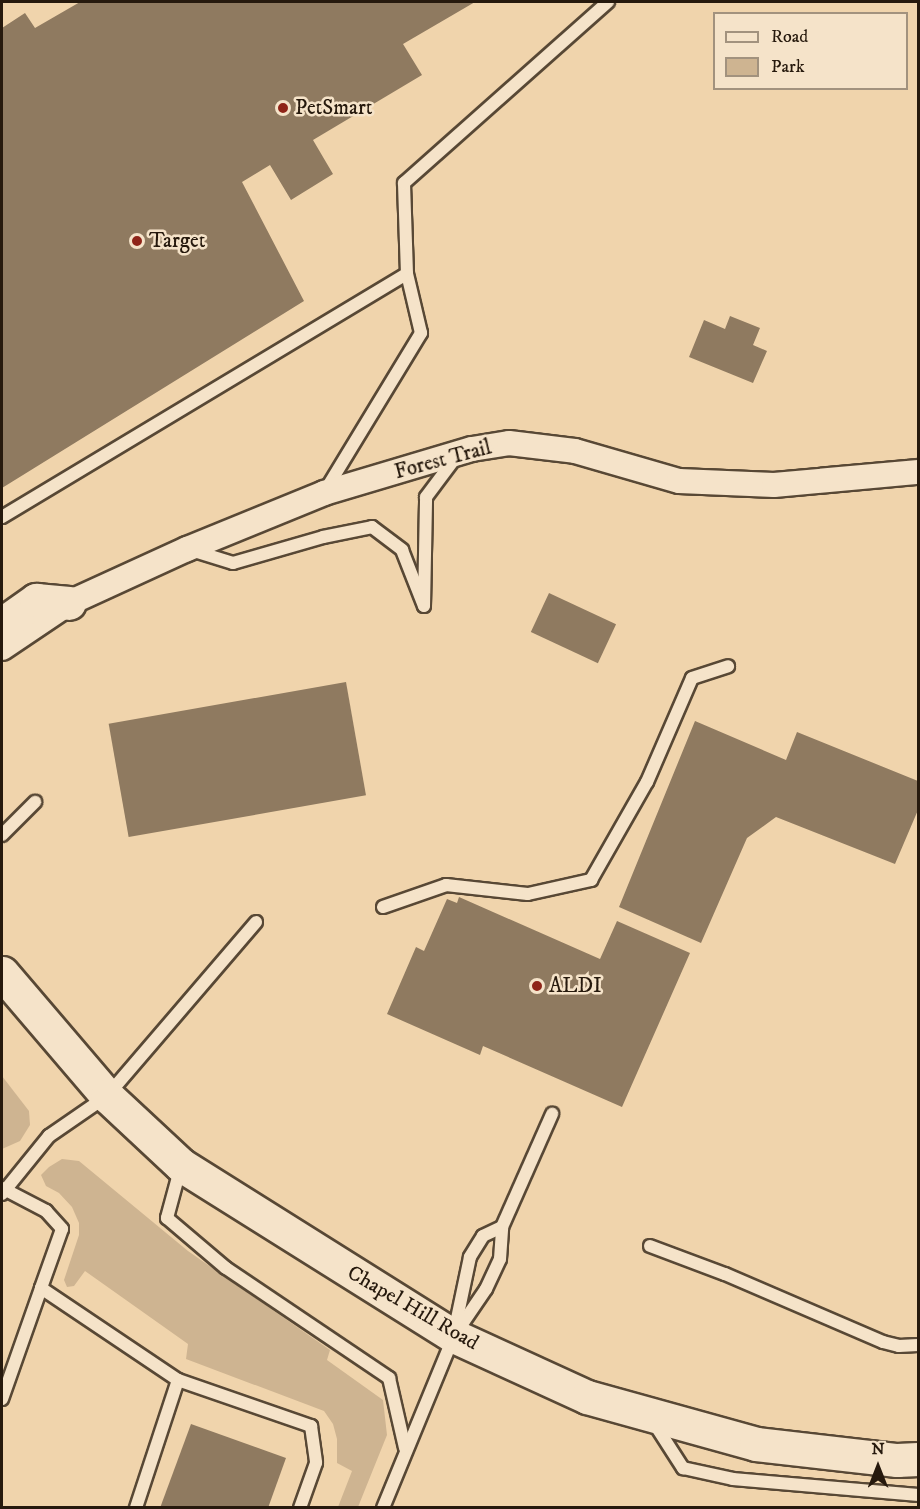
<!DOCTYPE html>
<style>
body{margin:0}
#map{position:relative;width:920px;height:1509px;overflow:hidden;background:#f0d4ac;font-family:"IM FELL DW Pica",serif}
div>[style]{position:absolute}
.green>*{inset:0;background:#ceb491}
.building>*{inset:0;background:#8f7a60;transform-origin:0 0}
.roads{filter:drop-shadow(2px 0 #584835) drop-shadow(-2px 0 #584835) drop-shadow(0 2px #584835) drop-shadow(0 -2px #584835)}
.lane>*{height:12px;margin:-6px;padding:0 6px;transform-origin:6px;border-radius:6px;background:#f5e3c9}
.street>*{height:24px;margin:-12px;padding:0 12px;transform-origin:12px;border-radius:12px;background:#f5e3c9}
.secondary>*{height:33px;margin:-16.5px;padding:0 16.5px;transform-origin:16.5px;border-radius:16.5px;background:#f5e3c9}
.dots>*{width:16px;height:16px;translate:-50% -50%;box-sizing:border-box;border:3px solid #f5e3c9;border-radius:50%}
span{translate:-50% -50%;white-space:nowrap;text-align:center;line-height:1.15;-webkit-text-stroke:5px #f5e3c9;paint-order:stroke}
.poi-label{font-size:21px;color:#26190d}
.left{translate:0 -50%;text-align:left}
.street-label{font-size:21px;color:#26190d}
.frame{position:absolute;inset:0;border:3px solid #26190d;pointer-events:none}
.legend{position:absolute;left:713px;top:12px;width:195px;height:78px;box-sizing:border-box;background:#f5e3c9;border:2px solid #a2927e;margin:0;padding:8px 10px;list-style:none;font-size:18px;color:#26190d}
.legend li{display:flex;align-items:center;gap:12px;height:30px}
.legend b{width:30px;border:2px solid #a2927e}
.north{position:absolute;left:848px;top:1437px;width:60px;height:60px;-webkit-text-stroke:4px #f5e3c9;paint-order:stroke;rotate:0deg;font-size:16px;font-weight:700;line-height:24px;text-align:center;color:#26190d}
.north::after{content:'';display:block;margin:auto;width:21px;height:27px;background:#26190d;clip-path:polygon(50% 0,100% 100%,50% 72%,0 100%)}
</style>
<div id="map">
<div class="green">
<div style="clip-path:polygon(2px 1076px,29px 1111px,30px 1125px,20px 1141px,2px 1149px)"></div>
<div style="clip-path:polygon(62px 1159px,79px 1161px,188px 1251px,330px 1350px,327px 1360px,383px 1400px,387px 1435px,358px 1507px,338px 1507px,352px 1471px,337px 1463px,337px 1439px,333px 1424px,324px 1411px,186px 1359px,188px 1344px,85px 1271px,74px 1286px,67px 1287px,64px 1280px,79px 1235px,79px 1223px,72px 1207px,59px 1193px,46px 1186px,41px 1175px,49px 1167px)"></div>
</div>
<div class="building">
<div style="clip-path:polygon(80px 2px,475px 2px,403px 44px,422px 75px,313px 140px,333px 174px,291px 200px,270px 165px,242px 182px,304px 301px,2px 488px,2px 28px,25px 13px,35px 28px)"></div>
<div style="clip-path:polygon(730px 316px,760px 328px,753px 345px,767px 351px,753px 383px,689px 357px,704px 320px,725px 329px)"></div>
<div style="left:549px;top:593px;width:74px;height:43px;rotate:25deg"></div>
<div style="left:346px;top:682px;width:115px;height:241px;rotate:80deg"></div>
<div style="clip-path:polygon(695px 721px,786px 760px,797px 732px,918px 781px,918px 810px,895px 864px,776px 817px,747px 838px,701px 943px,619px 907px)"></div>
<div style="clip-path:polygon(459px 897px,600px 959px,617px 921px,690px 953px,622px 1107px,483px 1046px,480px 1055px,387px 1014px,416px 947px,424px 951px,447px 899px,457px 903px)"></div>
<div style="clip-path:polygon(191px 1424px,286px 1458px,268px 1508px,160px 1508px)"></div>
</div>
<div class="roads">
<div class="lane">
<div style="left:325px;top:491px;width:185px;rotate:-58.7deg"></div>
<div style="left:421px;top:333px;width:61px;rotate:-103.3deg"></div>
<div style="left:407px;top:274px;width:91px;rotate:-91.9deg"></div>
<div style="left:404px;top:183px;width:273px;rotate:-41.6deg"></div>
<div style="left:2px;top:517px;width:472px;rotate:-31deg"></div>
<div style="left:191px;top:550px;width:44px;rotate:17.2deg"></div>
<div style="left:233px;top:563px;width:94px;rotate:-16.1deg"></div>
<div style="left:323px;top:537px;width:50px;rotate:-11.5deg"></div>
<div style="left:372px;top:527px;width:38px;rotate:37deg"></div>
<div style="left:402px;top:550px;width:60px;rotate:68.6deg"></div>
<div style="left:424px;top:606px;width:109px;rotate:-88.9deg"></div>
<div style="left:426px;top:497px;width:50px;rotate:-53.1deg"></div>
<div style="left:2px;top:835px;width:47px;rotate:-45deg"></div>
<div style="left:383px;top:907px;width:67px;rotate:-19.2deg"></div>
<div style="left:446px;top:885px;width:82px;rotate:6.3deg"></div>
<div style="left:528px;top:894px;width:65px;rotate:-12.5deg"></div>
<div style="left:591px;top:880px;width:113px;rotate:-60.3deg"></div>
<div style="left:647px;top:782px;width:113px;rotate:-66.6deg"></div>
<div style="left:692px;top:678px;width:38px;rotate:-18deg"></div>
<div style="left:181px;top:1166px;width:54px;rotate:105.1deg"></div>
<div style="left:167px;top:1218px;width:77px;rotate:40.3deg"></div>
<div style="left:226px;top:1268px;width:197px;rotate:34deg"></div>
<div style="left:389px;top:1378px;width:72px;rotate:77.1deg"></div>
<div style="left:2px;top:1188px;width:50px;rotate:27.6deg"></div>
<div style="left:46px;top:1211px;width:24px;rotate:48deg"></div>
<div style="left:62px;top:1229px;width:63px;rotate:109.6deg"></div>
<div style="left:2px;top:1194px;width:75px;rotate:-51deg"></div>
<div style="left:49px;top:1136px;width:70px;rotate:-34.6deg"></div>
<div style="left:107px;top:1096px;width:229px;rotate:-49.4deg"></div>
<div style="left:502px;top:1227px;width:124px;rotate:-66.1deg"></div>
<div style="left:650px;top:1246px;width:80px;rotate:20.5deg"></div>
<div style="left:725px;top:1274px;width:172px;rotate:23.3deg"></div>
<div style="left:883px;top:1342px;width:16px;rotate:14deg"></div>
<div style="left:899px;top:1346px;width:19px;rotate:-3deg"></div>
<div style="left:178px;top:1380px;width:141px;rotate:19.1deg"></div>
<div style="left:311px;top:1426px;width:37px;rotate:82deg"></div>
<div style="left:316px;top:1463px;width:48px;rotate:109.6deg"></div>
<div style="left:2px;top:1399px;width:118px;rotate:-70.6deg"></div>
<div style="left:41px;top:1288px;width:165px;rotate:33.9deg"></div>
<div style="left:178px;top:1380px;width:135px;rotate:108.2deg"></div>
<div style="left:654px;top:1423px;width:54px;rotate:57.2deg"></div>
<div style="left:683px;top:1468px;width:51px;rotate:12.4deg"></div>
<div style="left:733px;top:1479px;width:186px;rotate:4.9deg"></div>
<div style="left:383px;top:1508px;width:186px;rotate:-67.6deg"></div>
<div style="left:454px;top:1336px;width:57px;rotate:-55.8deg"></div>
<div style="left:486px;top:1289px;width:33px;rotate:-65deg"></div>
<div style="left:500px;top:1259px;width:32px;rotate:-86deg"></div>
<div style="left:502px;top:1227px;width:21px;rotate:155deg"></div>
<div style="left:483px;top:1236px;width:25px;rotate:122deg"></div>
<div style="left:470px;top:1257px;width:78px;rotate:101.9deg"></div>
</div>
<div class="street">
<div style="left:2px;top:648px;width:81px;rotate:-33.9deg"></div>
<div style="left:69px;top:603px;width:130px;rotate:-24.6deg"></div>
<div style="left:187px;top:549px;width:148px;rotate:-22.2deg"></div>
<div style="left:324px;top:493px;width:154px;rotate:-16.6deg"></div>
<div style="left:472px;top:449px;width:37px;rotate:-9deg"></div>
<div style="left:509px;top:443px;width:66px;rotate:6.9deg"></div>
<div style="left:575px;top:451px;width:108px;rotate:16.1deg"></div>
<div style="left:679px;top:481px;width:95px;rotate:2.4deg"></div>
<div style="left:774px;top:485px;width:145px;rotate:-5.2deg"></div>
</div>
<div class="secondary">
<div style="left:2px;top:624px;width:42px;rotate:-35.2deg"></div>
<div style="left:36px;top:600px;width:33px;rotate:5deg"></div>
<div style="left:2px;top:973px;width:162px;rotate:49.5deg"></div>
<div style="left:107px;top:1096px;width:101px;rotate:43deg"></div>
<div style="left:181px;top:1165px;width:322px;rotate:32.1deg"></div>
<div style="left:454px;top:1336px;width:146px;rotate:24.6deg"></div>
<div style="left:587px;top:1397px;width:175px;rotate:15.5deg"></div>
<div style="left:756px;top:1444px;width:142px;rotate:6.5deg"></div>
<div style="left:897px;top:1460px;width:21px;rotate:-3deg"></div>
</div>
</div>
<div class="dots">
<div style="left:283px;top:108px;background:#8f2418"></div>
<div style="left:137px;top:241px;background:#8f2418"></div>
<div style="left:537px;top:986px;background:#8f2418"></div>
</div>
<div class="poi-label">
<span class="left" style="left:295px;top:108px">PetSmart</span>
<span class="left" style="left:149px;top:241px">Target</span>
<span class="left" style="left:549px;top:986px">ALDI</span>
</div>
<div class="street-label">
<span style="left:443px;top:460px;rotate:-15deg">Forest Trail</span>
<span style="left:413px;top:1308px;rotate:30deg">Chapel Hill Road</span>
</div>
<div class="frame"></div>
<ul class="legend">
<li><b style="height:8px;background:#f5e3c9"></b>Road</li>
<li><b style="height:16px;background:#ceb491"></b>Park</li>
</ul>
<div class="north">N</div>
</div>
